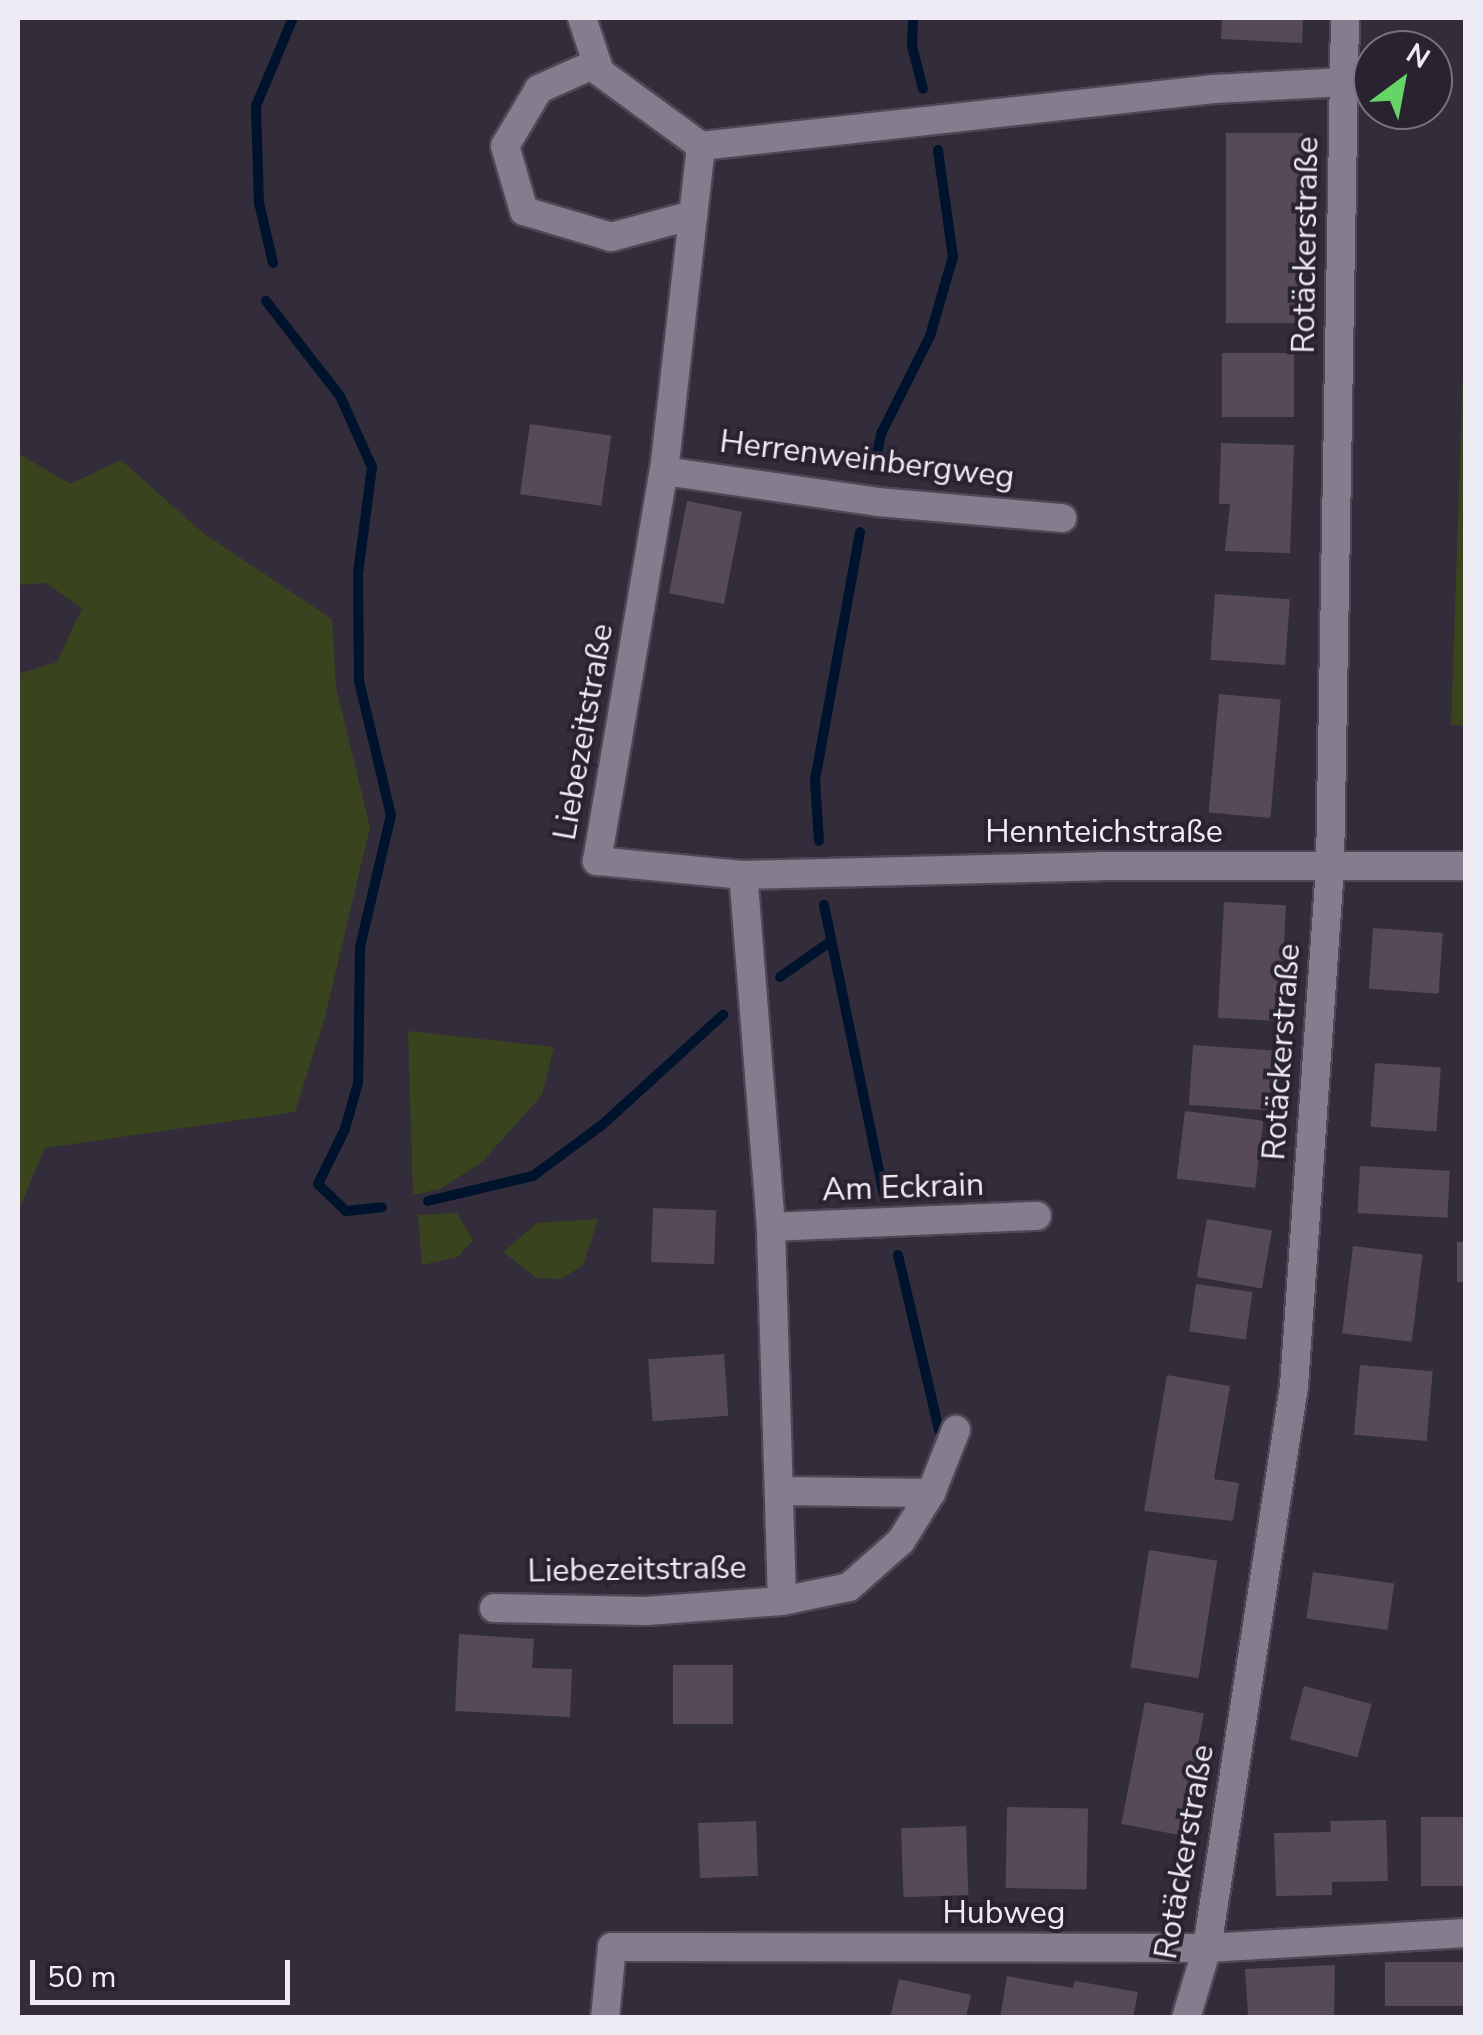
<!DOCTYPE html>
<meta charset="utf-8">
<style>
body{margin:0}
#map{position:relative;width:1483px;height:2035px;overflow:hidden;background:#332c3a;font-family:"Nunito Sans",sans-serif}
div>[style]{position:absolute}
.green>*{inset:0;background:#39441f}
.stream>*{height:10px;margin:-5px;padding:0 5px;transform-origin:5px;border-radius:5px;background:#00132d}
.building>*{inset:0;background:#564a58;transform-origin:0 0}
.roads{filter:drop-shadow(2px 0 #4e4854) drop-shadow(-2px 0 #4e4854) drop-shadow(0 2px #4e4854) drop-shadow(0 -2px #4e4854)}
.minor>*{height:28px;margin:-14px;padding:0 14px;transform-origin:14px;border-radius:14px;background:#847d8e}
span{translate:-50% -50%;white-space:nowrap;text-align:center;line-height:1.15;-webkit-text-stroke:8px #292230;paint-order:stroke}
.street-label{font-size:32px;color:#efebf4}
.frame{position:absolute;inset:0;border:20px solid #efebf4;pointer-events:none}
.north{position:absolute;left:1353px;top:30px;width:100px;height:100px;box-sizing:border-box;background:#292230;border:2px solid #78727e;border-radius:50%;rotate:32deg;font-size:28px;font-weight:700;line-height:40px;text-align:center;color:#efebf4}
.north::after{content:'';display:block;margin:auto;width:35px;height:45px;background:#66d466;clip-path:polygon(50% 0,100% 100%,50% 72%,0 100%)}
.scale{position:absolute;left:30px;top:1960px;width:260px;height:45px;box-sizing:border-box;border:5px solid #efebf4;border-top:0;padding-left:12px;font-size:30px;line-height:35px;white-space:nowrap;color:#efebf4;-webkit-text-stroke:8px #292230;paint-order:stroke}
</style>
<div id="map">
<div class="green">
<div style="clip-path:polygon(1465px 312px,1466px 726px,1465px 726px,1451px 725px)"></div>
<div style="clip-path:polygon(18px 453px,70px 484px,121px 460px,203px 533px,332px 619px,336px 688px,370px 827px,325px 1017px,295px 1112px,45px 1148px,18px 1212px,18px 674px,57px 662px,82px 608px,46px 583px,18px 585px)"></div>
<div style="clip-path:polygon(408px 1031px,554px 1047px,542px 1095px,482px 1162px,440px 1189px,413px 1195px)"></div>
<div style="clip-path:polygon(457px 1213px,473px 1240px,458px 1257px,422px 1265px,418px 1215px)"></div>
<div style="clip-path:polygon(598px 1219px,583px 1265px,561px 1279px,537px 1278px,503px 1252px,537px 1223px)"></div>
</div>
<div class="stream">
<div style="left:913px;top:18px;width:28px;rotate:92deg"></div>
<div style="left:912px;top:46px;width:44px;rotate:75.7deg"></div>
<div style="left:273px;top:263px;width:62px;rotate:-103.1deg"></div>
<div style="left:259px;top:203px;width:97px;rotate:-91.8deg"></div>
<div style="left:256px;top:106px;width:95px;rotate:-67.2deg"></div>
<div style="left:266px;top:301px;width:120px;rotate:52.1deg"></div>
<div style="left:340px;top:396px;width:78px;rotate:65.7deg"></div>
<div style="left:372px;top:467px;width:107px;rotate:97.5deg"></div>
<div style="left:358px;top:573px;width:108px;rotate:89.5deg"></div>
<div style="left:359px;top:681px;width:138px;rotate:76.6deg"></div>
<div style="left:391px;top:815px;width:136px;rotate:103.2deg"></div>
<div style="left:360px;top:947px;width:136px;rotate:90.8deg"></div>
<div style="left:358px;top:1083px;width:48px;rotate:105.8deg"></div>
<div style="left:345px;top:1129px;width:61px;rotate:116.1deg"></div>
<div style="left:318px;top:1184px;width:39px;rotate:44deg"></div>
<div style="left:346px;top:1211px;width:36px;rotate:-6deg"></div>
<div style="left:873px;top:470px;width:39px;rotate:-77deg"></div>
<div style="left:882px;top:432px;width:107px;rotate:-63.4deg"></div>
<div style="left:930px;top:336px;width:82px;rotate:-73.8deg"></div>
<div style="left:953px;top:257px;width:108px;rotate:-98deg"></div>
<div style="left:819px;top:841px;width:61px;rotate:-93.8deg"></div>
<div style="left:815px;top:780px;width:252px;rotate:-79.7deg"></div>
<div style="left:824px;top:905px;width:295px;rotate:78.3deg"></div>
<div style="left:780px;top:977px;width:62px;rotate:-35.2deg"></div>
<div style="left:428px;top:1201px;width:108px;rotate:-13.4deg"></div>
<div style="left:533px;top:1176px;width:86px;rotate:-36.5deg"></div>
<div style="left:602px;top:1125px;width:164px;rotate:-42.3deg"></div>
<div style="left:898px;top:1255px;width:180px;rotate:76.8deg"></div>
</div>
<div class="building">
<div style="clip-path:polygon(1222px 18px,1303px 18px,1302px 43px,1221px 39px)"></div>
<div style="left:1226px;top:133px;width:77px;height:190px"></div>
<div style="left:1222px;top:353px;width:72px;height:64px"></div>
<div style="left:530px;top:424px;width:82px;height:71px;rotate:8deg"></div>
<div style="clip-path:polygon(1221px 443px,1294px 445px,1290px 553px,1225px 551px,1230px 504px,1219px 504px)"></div>
<div style="left:687px;top:501px;width:56px;height:94px;rotate:11deg"></div>
<div style="left:1215px;top:594px;width:75px;height:66px;rotate:4deg"></div>
<div style="left:1219px;top:694px;width:62px;height:119px;rotate:5deg"></div>
<div style="left:1224px;top:902px;width:62px;height:116px;rotate:3deg"></div>
<div style="left:1373px;top:928px;width:70px;height:61px;rotate:4deg"></div>
<div style="left:1193px;top:1045px;width:81px;height:60px;rotate:4deg"></div>
<div style="left:1375px;top:1063px;width:66px;height:64px;rotate:4deg"></div>
<div style="left:1185px;top:1111px;width:79px;height:68px;rotate:7deg"></div>
<div style="left:1360px;top:1166px;width:90px;height:47px;rotate:3deg"></div>
<div style="left:653px;top:1208px;width:63px;height:54px;rotate:2deg"></div>
<div style="left:1207px;top:1219px;width:66px;height:59px;rotate:10deg"></div>
<div style="left:1457px;top:1242px;width:9px;height:40px"></div>
<div style="left:1353px;top:1246px;width:70px;height:88px;rotate:7deg"></div>
<div style="left:1196px;top:1284px;width:57px;height:48px;rotate:8deg"></div>
<div style="left:724px;top:1354px;width:62px;height:76px;rotate:86deg"></div>
<div style="left:1360px;top:1365px;width:73px;height:70px;rotate:5deg"></div>
<div style="clip-path:polygon(1167px 1375px,1230px 1386px,1214px 1479px,1239px 1483px,1233px 1521px,1144px 1511px)"></div>
<div style="left:1149px;top:1550px;width:69px;height:119px;rotate:9deg"></div>
<div style="left:1313px;top:1572px;width:82px;height:47px;rotate:8deg"></div>
<div style="clip-path:polygon(459px 1634px,534px 1639px,532px 1668px,572px 1669px,570px 1717px,455px 1711px)"></div>
<div style="left:673px;top:1665px;width:60px;height:59px"></div>
<div style="left:1304px;top:1686px;width:70px;height:55px;rotate:15deg"></div>
<div style="left:1145px;top:1702px;width:60px;height:124px;rotate:11deg"></div>
<div style="left:1007px;top:1807px;width:81px;height:81px;rotate:1deg"></div>
<div style="left:1466px;top:1817px;width:69px;height:45px;rotate:90deg"></div>
<div style="clip-path:polygon(1386px 1820px,1388px 1881px,1332px 1882px,1332px 1895px,1276px 1896px,1274px 1833px,1331px 1832px,1330px 1821px)"></div>
<div style="left:756px;top:1821px;width:55px;height:58px;rotate:88deg"></div>
<div style="left:966px;top:1826px;width:69px;height:65px;rotate:88deg"></div>
<div style="left:1466px;top:1962px;width:44px;height:81px;rotate:90deg"></div>
<div style="clip-path:polygon(1335px 1965px,1334px 2018px,1248px 2015px,1245px 1969px)"></div>
<div style="clip-path:polygon(1007px 1976px,1073px 1988px,1075px 1981px,1138px 1992px,1133px 2018px,1000px 2018px)"></div>
<div style="clip-path:polygon(899px 1979px,971px 1995px,966px 2018px,890px 2018px)"></div>
</div>
<div class="roads">
<div class="minor">
<div style="left:597px;top:63px;width:64px;rotate:155.9deg"></div>
<div style="left:539px;top:89px;width:66px;rotate:120.8deg"></div>
<div style="left:505px;top:146px;width:68px;rotate:73.7deg"></div>
<div style="left:524px;top:211px;width:91px;rotate:16.6deg"></div>
<div style="left:611px;top:237px;width:85px;rotate:-15deg"></div>
<div style="left:701px;top:146px;width:516px;rotate:-6.34deg"></div>
<div style="left:1214px;top:89px;width:130px;rotate:-3.1deg"></div>
<div style="left:664px;top:471px;width:216px;rotate:8.2deg"></div>
<div style="left:878px;top:502px;width:185px;rotate:5deg"></div>
<div style="left:743px;top:875px;width:358px;rotate:-1.4deg"></div>
<div style="left:1101px;top:866px;width:365px"></div>
<div style="left:771px;top:1227px;width:266px;rotate:-2.4deg"></div>
<div style="left:781px;top:1491px;width:150px;rotate:0.8deg"></div>
<div style="left:782px;top:1601px;width:68px;rotate:-11.8deg"></div>
<div style="left:849px;top:1587px;width:69px;rotate:-41.5deg"></div>
<div style="left:901px;top:1541px;width:57px;rotate:-58deg"></div>
<div style="left:931px;top:1493px;width:68px;rotate:-68.4deg"></div>
<div style="left:494px;top:1608px;width:152px;rotate:1.1deg"></div>
<div style="left:646px;top:1611px;width:136px;rotate:-4.2deg"></div>
<div style="left:782px;top:1601px;width:374px;rotate:-91.7deg"></div>
<div style="left:771px;top:1227px;width:353px;rotate:-94.5deg"></div>
<div style="left:743px;top:875px;width:147px;rotate:-174.5deg"></div>
<div style="left:597px;top:861px;width:396px;rotate:-80.3deg"></div>
<div style="left:664px;top:471px;width:327px;rotate:-83.5deg"></div>
<div style="left:701px;top:146px;width:125px;rotate:-143.8deg"></div>
<div style="left:600px;top:72px;width:57px;rotate:-108.4deg"></div>
<div style="left:605px;top:2018px;width:71px;rotate:-84.4deg"></div>
<div style="left:612px;top:1947px;width:595px;rotate:0.1deg"></div>
<div style="left:1207px;top:1948px;width:259px;rotate:-3.3deg"></div>
<div style="left:1186px;top:2018px;width:73px;rotate:-73.3deg"></div>
<div style="left:1207px;top:1948px;width:569px;rotate:-81.2deg"></div>
<div style="left:1294px;top:1386px;width:520px;rotate:-86.03deg"></div>
<div style="left:1330px;top:867px;width:849px;rotate:-88.99deg"></div>
</div>
</div>
<div class="street-label">
<span style="left:1306px;top:245px;rotate:-89deg">Rotäckerstraße</span>
<span style="left:867px;top:460px;rotate:7deg">Herrenweinbergweg</span>
<span style="left:584px;top:732px;rotate:-80deg">Liebezeitstraße</span>
<span style="left:1104px;top:832px">Hennteichstraße</span>
<span style="left:1282px;top:1052px;rotate:-86deg">Rotäckerstraße</span>
<span style="left:903px;top:1188px;rotate:-2deg">Am Eckrain</span>
<span style="left:637px;top:1570px;rotate:-1deg">Liebezeitstraße</span>
<span style="left:1185px;top:1852px;rotate:-80deg">Rotäckerstraße</span>
<span style="left:1004px;top:1913px">Hubweg</span>
</div>
<div class="frame"></div>
<div class="north">N</div>
<div class="scale">50 m</div>
</div>
